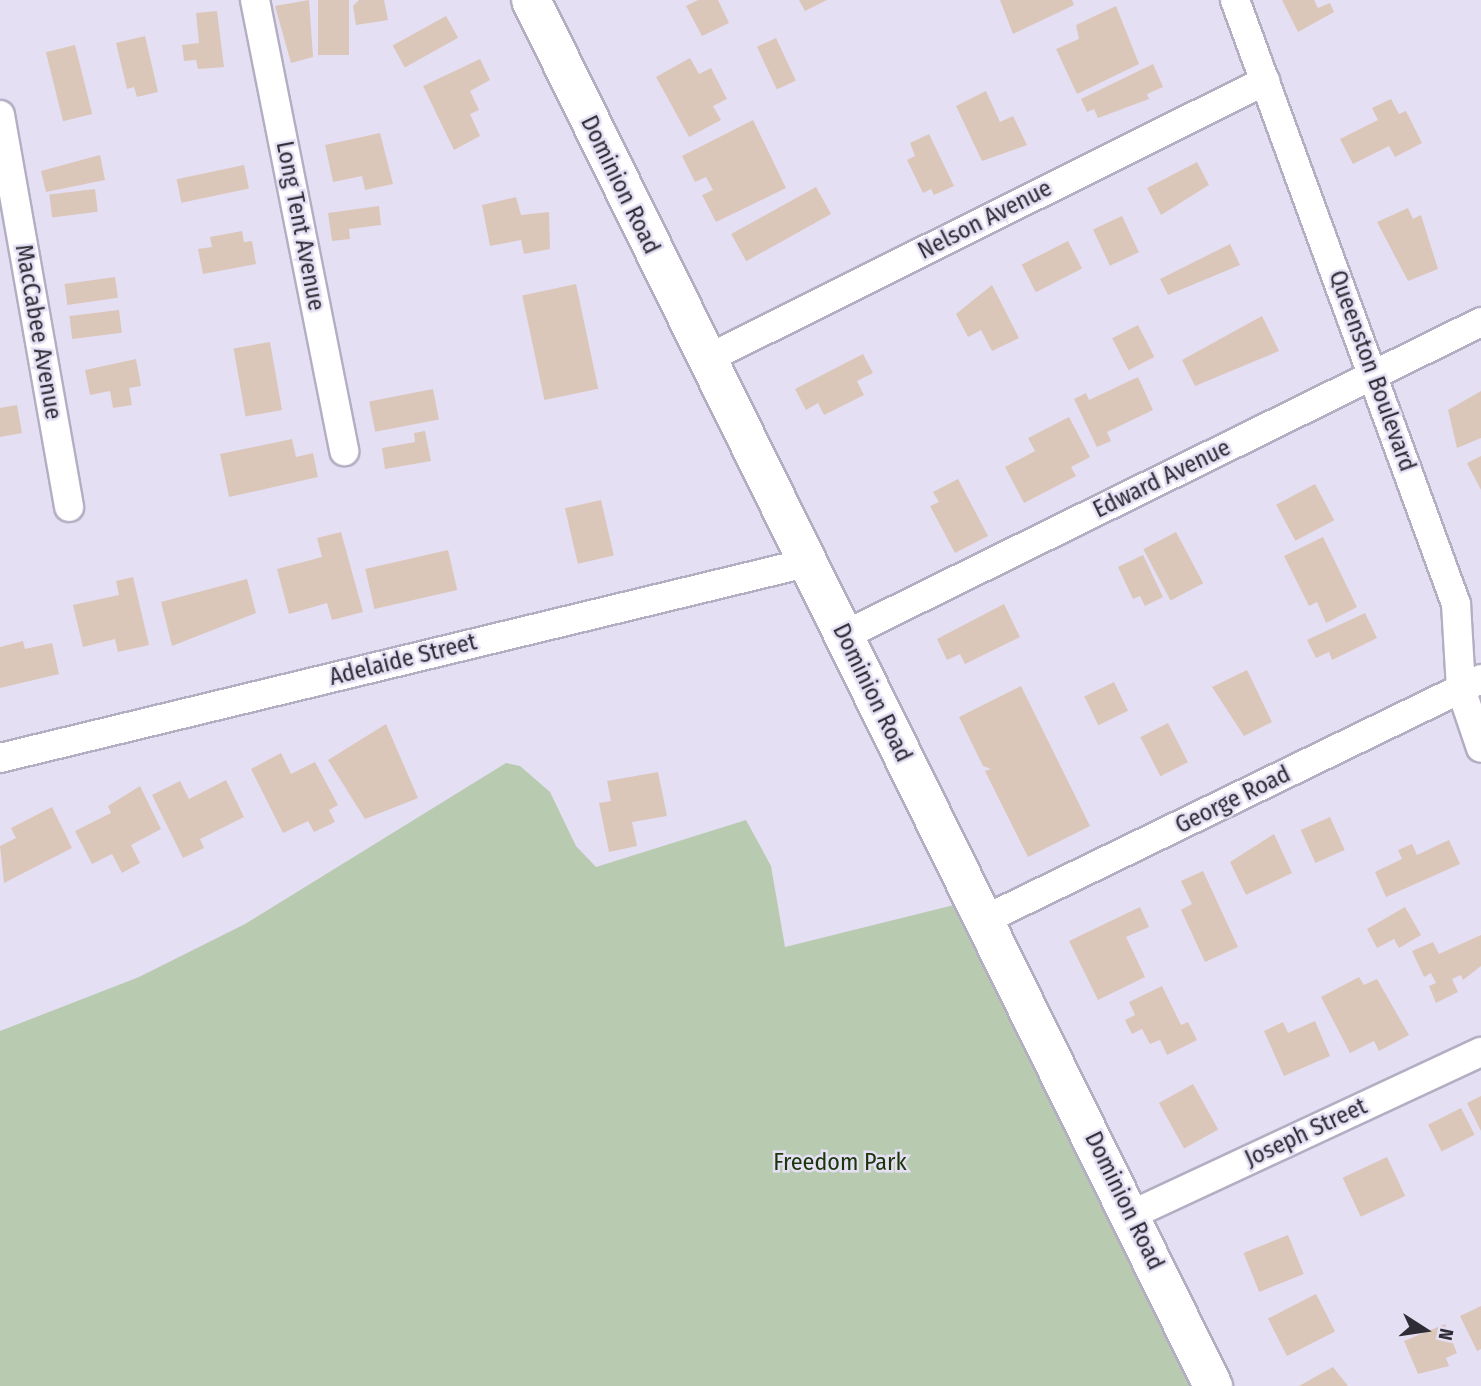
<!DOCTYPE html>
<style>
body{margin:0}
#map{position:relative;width:1481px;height:1386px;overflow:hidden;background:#e5dff4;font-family:"Fira Sans Condensed",sans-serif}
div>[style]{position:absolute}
.green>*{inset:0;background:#b8cbb0}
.building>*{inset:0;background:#dbc7b9;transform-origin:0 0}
.roads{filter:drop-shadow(2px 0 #b4aec3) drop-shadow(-2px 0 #b4aec3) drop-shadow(0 2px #b4aec3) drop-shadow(0 -2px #b4aec3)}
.minor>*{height:28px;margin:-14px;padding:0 14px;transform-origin:14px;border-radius:14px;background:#fff}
.secondary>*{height:38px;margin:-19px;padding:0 19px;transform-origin:19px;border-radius:19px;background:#fff}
span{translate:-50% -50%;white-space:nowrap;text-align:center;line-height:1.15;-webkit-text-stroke:5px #e5dff4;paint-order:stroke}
.street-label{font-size:24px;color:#2e2c34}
.park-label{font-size:24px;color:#1a3609}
.north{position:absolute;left:1390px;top:1295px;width:70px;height:70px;-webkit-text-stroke:5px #e5dff4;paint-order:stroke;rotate:102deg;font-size:19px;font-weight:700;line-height:28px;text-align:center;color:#2e2c34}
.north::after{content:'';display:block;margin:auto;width:24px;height:32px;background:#2e2c34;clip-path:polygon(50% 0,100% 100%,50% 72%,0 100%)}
</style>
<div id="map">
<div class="green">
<div style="clip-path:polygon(506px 763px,520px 766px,550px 792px,576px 846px,596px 867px,746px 820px,771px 866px,785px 947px,958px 904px,1199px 1386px,0 1386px,0 1031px,139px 977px,245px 924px)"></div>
</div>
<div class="building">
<div style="clip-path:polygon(309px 0,313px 57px,291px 63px,275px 6px)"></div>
<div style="left:318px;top:0;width:31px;height:55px"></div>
<div style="clip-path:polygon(359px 0,384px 0,388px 20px,356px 25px,353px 6px)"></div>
<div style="clip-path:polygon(698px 0,718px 0,729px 23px,702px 36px,686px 6px)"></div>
<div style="clip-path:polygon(799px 0,827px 0,805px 11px)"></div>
<div style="clip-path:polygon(1000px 0,1072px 0,1074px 5px,1013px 34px)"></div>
<div style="clip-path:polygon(1282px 0,1314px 0,1318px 8px,1330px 3px,1334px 12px,1298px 32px)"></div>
<div style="clip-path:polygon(1116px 6px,1139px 64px,1077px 94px,1056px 49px,1079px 39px,1076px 25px)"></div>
<div style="clip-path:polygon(217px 11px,224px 67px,198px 69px,196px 60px,184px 61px,182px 45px,199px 43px,196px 13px)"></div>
<div style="left:446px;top:16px;width:25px;height:61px;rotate:61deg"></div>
<div style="clip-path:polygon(145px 36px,158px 92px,137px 97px,134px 87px,127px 89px,116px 43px)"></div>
<div style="left:776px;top:38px;width:47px;height:21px;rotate:65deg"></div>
<div style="left:75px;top:45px;width:71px;height:30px;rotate:76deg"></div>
<div style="clip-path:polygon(690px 58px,699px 74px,711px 68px,727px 99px,713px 106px,721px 120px,689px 137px,656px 77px)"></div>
<div style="clip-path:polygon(480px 59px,490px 80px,470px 91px,479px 110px,470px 114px,480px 136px,454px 150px,423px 86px)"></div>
<div style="clip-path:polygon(1153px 64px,1163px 87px,1147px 94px,1149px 99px,1098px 118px,1094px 109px,1087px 112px,1081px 99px)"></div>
<div style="clip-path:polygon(986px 91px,1000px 122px,1013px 116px,1027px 145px,982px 161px,956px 106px)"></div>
<div style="clip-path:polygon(1391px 99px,1399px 114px,1406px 111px,1422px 143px,1395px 157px,1389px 146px,1353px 164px,1340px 139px,1378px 120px,1372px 108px)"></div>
<div style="clip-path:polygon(753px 120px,786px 188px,716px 222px,702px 195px,713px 190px,706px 177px,695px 182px,682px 156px)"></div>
<div style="clip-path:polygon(380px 133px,393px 184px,365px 190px,362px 176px,333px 182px,325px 145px)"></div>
<div style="clip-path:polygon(929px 134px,954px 186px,934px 195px,931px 189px,923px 193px,907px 160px,915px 156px,910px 143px)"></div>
<div style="clip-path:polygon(100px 155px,105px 180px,46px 192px,41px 171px)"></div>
<div style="clip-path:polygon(1197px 162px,1209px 185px,1161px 215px,1147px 188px)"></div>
<div style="left:244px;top:165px;width:24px;height:69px;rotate:78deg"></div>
<div style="left:816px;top:187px;width:31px;height:97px;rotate:61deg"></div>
<div style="left:95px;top:189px;width:23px;height:46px;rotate:83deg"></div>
<div style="clip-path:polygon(516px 197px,521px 215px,549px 212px,550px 249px,524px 254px,521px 240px,490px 246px,482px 205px)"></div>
<div style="clip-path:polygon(379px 206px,381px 225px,349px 229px,350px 239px,332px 241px,328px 213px)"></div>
<div style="clip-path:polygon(1408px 208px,1413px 219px,1421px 215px,1438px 269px,1408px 281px,1377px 222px)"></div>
<div style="left:1122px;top:216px;width:40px;height:32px;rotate:65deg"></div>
<div style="clip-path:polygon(242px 231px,244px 242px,252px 241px,256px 264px,203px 274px,198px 249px,212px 247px,210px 237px)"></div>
<div style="left:1068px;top:241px;width:31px;height:52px;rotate:63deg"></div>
<div style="clip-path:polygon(1230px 244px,1240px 265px,1168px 295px,1160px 279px)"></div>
<div style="left:115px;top:277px;width:21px;height:51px;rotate:82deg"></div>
<div style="left:576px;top:284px;width:107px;height:55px;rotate:78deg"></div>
<div style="clip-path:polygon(992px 285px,1019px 338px,992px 351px,981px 330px,968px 337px,956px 314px)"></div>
<div style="left:119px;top:310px;width:23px;height:50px;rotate:83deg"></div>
<div style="clip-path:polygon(1262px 316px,1279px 351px,1195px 386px,1182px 360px)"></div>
<div style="left:1138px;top:325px;width:36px;height:29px;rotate:63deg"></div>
<div style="left:270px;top:342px;width:69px;height:37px;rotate:80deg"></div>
<div style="clip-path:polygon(863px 354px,873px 373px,857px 381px,864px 395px,824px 415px,818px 403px,806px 410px,795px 389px)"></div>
<div style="clip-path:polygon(136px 359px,141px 386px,129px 388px,132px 405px,113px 408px,110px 391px,90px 395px,85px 370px)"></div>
<div style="clip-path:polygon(1138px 377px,1153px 410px,1107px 432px,1111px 441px,1097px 447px,1074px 399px,1086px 393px,1089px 400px)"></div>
<div style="left:433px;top:389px;width:31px;height:65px;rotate:79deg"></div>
<div style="clip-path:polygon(1481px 391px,1481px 438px,1457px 448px,1448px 410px)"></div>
<div style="clip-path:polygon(17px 405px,22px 433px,0 437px,0 408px)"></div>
<div style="clip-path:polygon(1069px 417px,1090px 457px,1071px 467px,1076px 476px,1024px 503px,1005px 467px,1035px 451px,1028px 438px)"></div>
<div style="clip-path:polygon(425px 431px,431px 461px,385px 469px,382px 448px,415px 442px,414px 433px)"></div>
<div style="clip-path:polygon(292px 439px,296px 457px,313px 453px,318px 477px,229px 497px,220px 454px)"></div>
<div style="clip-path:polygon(1481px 456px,1481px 490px,1467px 463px)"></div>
<div style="clip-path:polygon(958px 479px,988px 536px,955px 553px,930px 506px,939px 502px,933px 492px)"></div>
<div style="left:1315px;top:484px;width:41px;height:44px;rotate:62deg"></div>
<div style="left:601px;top:500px;width:57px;height:37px;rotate:77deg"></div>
<div style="clip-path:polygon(341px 532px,363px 612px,332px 620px,327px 603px,289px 614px,277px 569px,322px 557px,317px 538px)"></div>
<div style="left:1176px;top:532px;width:58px;height:37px;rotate:62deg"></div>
<div style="clip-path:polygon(1323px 537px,1357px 607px,1326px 623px,1317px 602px,1309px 606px,1284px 556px)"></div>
<div style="left:448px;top:550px;width:41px;height:85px;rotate:77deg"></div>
<div style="clip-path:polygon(1143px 555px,1163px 597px,1145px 606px,1140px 596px,1133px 599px,1118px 567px)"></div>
<div style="clip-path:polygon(133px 577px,149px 645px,118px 652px,115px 639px,83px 647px,73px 605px,119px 595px,116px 581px)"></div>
<div style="clip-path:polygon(247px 579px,256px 613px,172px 646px,161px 602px)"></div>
<div style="clip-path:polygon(1004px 604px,1020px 637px,965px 664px,960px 654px,947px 660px,937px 639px)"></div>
<div style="clip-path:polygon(1365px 613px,1377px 638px,1332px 660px,1329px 652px,1316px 658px,1307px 640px)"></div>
<div style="clip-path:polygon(23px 641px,25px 649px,52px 643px,59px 674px,0 688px,0 647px)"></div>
<div style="clip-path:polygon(1247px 670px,1272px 722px,1244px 736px,1212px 687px)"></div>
<div style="left:1114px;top:682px;width:32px;height:33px;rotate:64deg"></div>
<div style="clip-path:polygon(1021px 686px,1090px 826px,1028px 857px,985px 771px,991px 769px,983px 766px,959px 717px)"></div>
<div style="left:1168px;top:723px;width:44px;height:31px;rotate:63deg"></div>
<div style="clip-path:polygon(386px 724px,418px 798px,365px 819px,328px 760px)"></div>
<div style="clip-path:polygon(281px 753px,291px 774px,315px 762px,338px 805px,329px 810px,335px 822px,314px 832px,308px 821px,283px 833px,251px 769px)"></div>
<div style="clip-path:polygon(658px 772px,667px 816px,632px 822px,637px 846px,609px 852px,599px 803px,611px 801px,607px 781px)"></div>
<div style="clip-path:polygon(226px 780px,244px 817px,200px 839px,204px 848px,183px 858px,152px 795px,180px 781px,189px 799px)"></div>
<div style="clip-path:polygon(140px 786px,161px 829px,131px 845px,140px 863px,122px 873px,112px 854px,92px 864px,75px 831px,111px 813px,108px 806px)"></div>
<div style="clip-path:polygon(52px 807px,72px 848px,4px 883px,0 846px,16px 838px,11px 828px)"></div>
<div style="left:1330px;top:817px;width:36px;height:32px;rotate:66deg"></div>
<div style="clip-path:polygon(1274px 834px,1292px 873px,1246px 895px,1230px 862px)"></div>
<div style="clip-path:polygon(1449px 840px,1460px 864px,1386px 897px,1375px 872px,1402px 859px,1398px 850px,1412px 844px,1417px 855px)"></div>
<div style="clip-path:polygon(1203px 871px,1238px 947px,1205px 962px,1181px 910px,1192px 904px,1181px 881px)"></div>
<div style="clip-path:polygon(1140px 907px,1149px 927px,1126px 937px,1145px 977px,1098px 1000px,1069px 941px)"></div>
<div style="clip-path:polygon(1405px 907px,1421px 935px,1399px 948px,1394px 939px,1377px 948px,1367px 929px)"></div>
<div style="clip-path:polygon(1481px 935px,1481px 966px,1463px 980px,1461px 975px,1452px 979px,1458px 992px,1436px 1003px,1429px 986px,1436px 983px,1431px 973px,1424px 977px,1412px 951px,1433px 942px,1439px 954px)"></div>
<div style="clip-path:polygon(1359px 977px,1364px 985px,1377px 979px,1409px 1035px,1379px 1051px,1374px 1041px,1350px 1053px,1321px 997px)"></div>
<div style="clip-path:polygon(1162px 986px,1181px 1025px,1188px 1022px,1197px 1040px,1167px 1055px,1160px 1040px,1150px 1044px,1142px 1029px,1132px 1034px,1125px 1020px,1135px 1015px,1129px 1002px)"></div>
<div style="clip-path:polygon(1315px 1021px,1330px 1056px,1284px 1076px,1264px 1031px,1283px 1022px,1288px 1033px)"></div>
<div style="left:1193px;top:1084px;width:52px;height:39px;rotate:61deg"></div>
<div style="clip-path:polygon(1481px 1096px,1481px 1131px,1467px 1103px)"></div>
<div style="left:1461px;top:1108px;width:30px;height:37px;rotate:63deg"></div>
<div style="left:1387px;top:1157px;width:43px;height:49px;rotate:65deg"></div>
<div style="left:1288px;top:1235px;width:42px;height:48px;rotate:68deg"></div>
<div style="left:1316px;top:1294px;width:42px;height:54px;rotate:63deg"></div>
<div style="clip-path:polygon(1481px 1306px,1481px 1349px,1477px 1351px,1460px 1316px)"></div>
<div style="clip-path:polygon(1445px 1324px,1457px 1353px,1446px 1358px,1449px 1366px,1418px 1374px,1404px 1341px)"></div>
<div style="clip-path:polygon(1333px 1367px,1348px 1386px,1299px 1386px)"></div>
</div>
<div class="roads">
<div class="minor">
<div style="left:255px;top:0;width:460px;rotate:78.8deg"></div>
<div style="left:1235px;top:0;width:643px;rotate:69.9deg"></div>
<div style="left:1456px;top:604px;width:85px;rotate:86.6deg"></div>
<div style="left:1461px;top:689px;width:62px;rotate:71.3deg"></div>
<div style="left:0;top:115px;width:398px;rotate:80deg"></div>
<div style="left:705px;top:360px;width:626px;rotate:-26.48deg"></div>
<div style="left:843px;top:636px;width:711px;rotate:-26.2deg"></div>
<div style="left:0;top:758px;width:829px;rotate:-13.6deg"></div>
<div style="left:984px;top:920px;width:552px;rotate:-25.87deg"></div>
<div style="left:1131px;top:1215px;width:386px;rotate:-25deg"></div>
</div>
<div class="secondary">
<div style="left:531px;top:0;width:1545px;rotate:63.8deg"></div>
</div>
</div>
<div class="street-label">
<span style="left:620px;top:185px;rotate:64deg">Dominion Road</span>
<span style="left:985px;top:220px;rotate:-27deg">Nelson Avenue</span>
<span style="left:300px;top:226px;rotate:79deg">Long Tent Avenue</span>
<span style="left:38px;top:332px;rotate:80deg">MacCabee Avenue</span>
<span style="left:1372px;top:371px;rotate:70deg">Queenston Boulevard</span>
<span style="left:1162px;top:479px;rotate:-26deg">Edward Avenue</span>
<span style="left:403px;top:660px;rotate:-14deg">Adelaide Street</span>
<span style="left:872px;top:693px;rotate:64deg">Dominion Road</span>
<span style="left:1233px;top:800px;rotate:-26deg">George Road</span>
<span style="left:1306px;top:1133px;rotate:-25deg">Joseph Street</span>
<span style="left:1124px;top:1201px;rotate:64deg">Dominion Road</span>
</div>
<div class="park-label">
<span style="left:840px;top:1163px">Freedom Park</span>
</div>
<div class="north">N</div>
</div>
